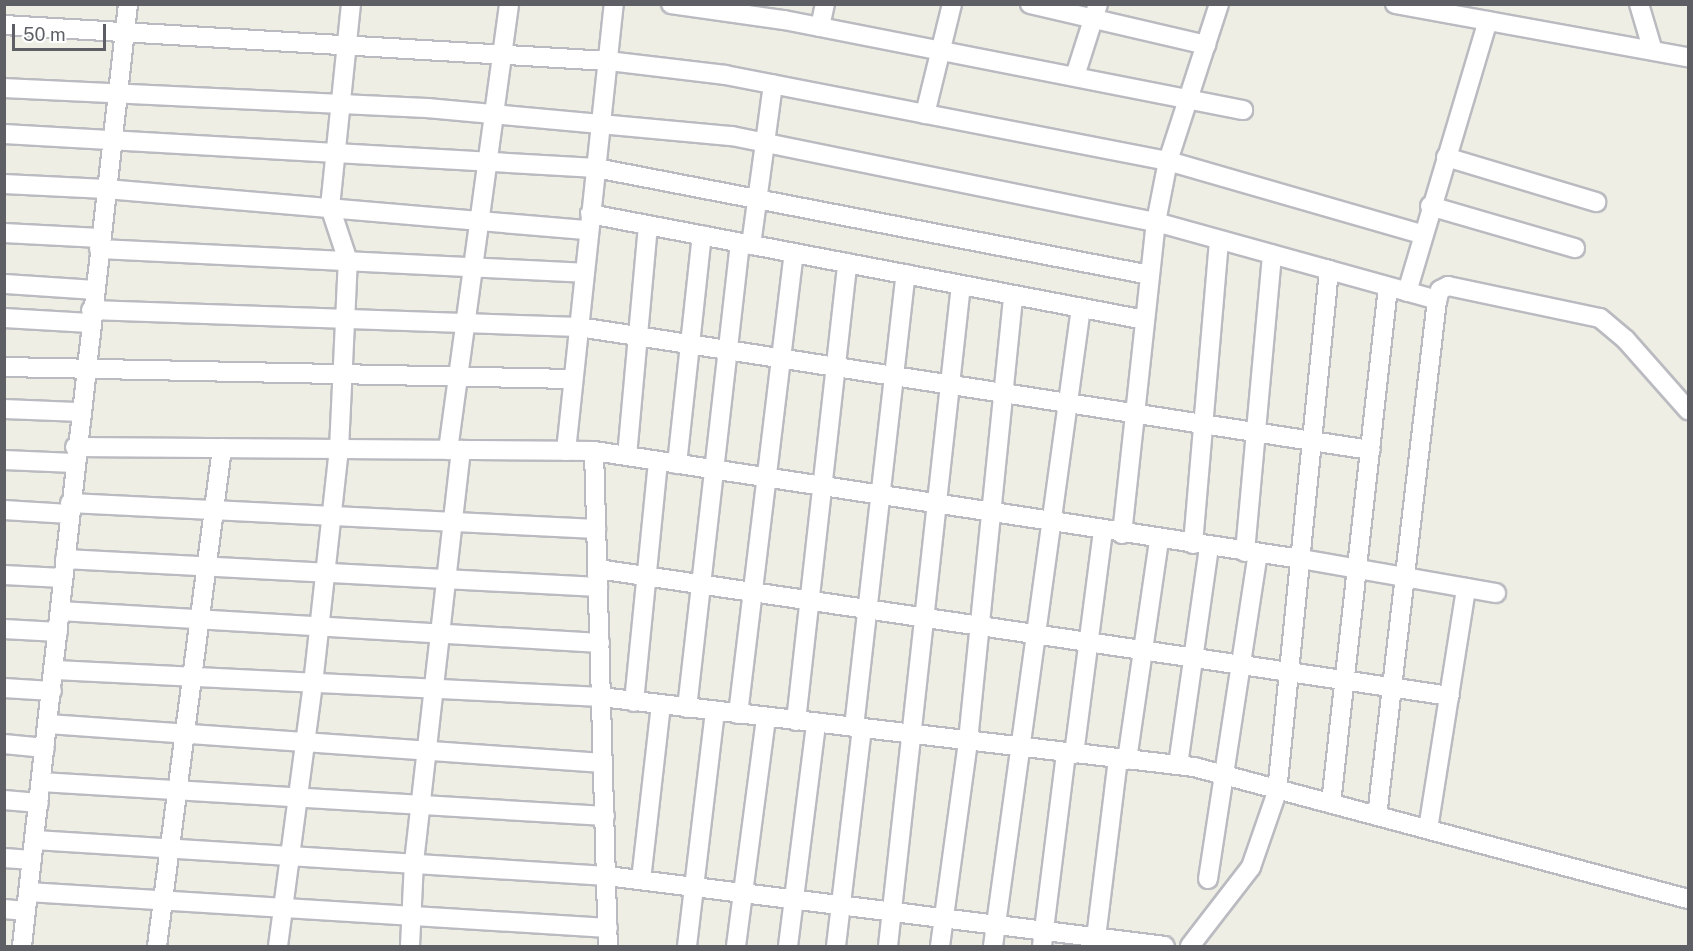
<!DOCTYPE html>
<style>
body{margin:0}
#map{position:relative;width:1693px;height:951px;overflow:hidden;background:#eeeee5;font-family:"Public Sans",sans-serif}
div>[style]{position:absolute}
.roads{filter:drop-shadow(2px 0 #babbc0) drop-shadow(-2px 0 #babbc0) drop-shadow(0 2px #babbc0) drop-shadow(0 -2px #babbc0)}
.minor>*{height:18px;margin:-9px;padding:0 9px;transform-origin:9px;border-radius:9px;background:#fff}
span{translate:-50% -50%;white-space:nowrap;text-align:center;line-height:1.15;-webkit-text-stroke:4.5px #fff;paint-order:stroke}
.frame{position:absolute;inset:0;border:6px solid #5d5f64;pointer-events:none}
.scale{position:absolute;left:12px;top:24px;width:94px;height:27px;box-sizing:border-box;border:3px solid #5d5f64;border-top:0;padding-left:8px;font-size:18px;line-height:21px;white-space:nowrap;color:#5d5f64;-webkit-text-stroke:4px #fff;paint-order:stroke}
</style>
<div id="map">
<div class="roads">
<div class="minor">
<div style="left:671px;top:4px;width:114px;rotate:8.1deg"></div>
<div style="left:784px;top:20px;width:468px;rotate:11.1deg"></div>
<div style="left:1030px;top:4px;width:181px;rotate:13.1deg"></div>
<div style="left:1395px;top:4px;width:298px;rotate:10.3deg"></div>
<div style="left:1639px;top:4px;width:46px;rotate:73.5deg"></div>
<div style="left:4px;top:25px;width:605px;rotate:3.41deg"></div>
<div style="left:608px;top:61px;width:118px;rotate:6.8deg"></div>
<div style="left:725px;top:75px;width:451px;rotate:11deg"></div>
<div style="left:1168px;top:161px;width:263px;rotate:16.1deg"></div>
<div style="left:820px;top:27px;width:24px;rotate:-78deg"></div>
<div style="left:1075px;top:76px;width:76px;rotate:-72.3deg"></div>
<div style="left:4px;top:88px;width:424px;rotate:2.7deg"></div>
<div style="left:428px;top:108px;width:305px;rotate:5.3deg"></div>
<div style="left:732px;top:136px;width:433px;rotate:11.5deg"></div>
<div style="left:1156px;top:222px;width:292px;rotate:15.5deg"></div>
<div style="left:1437px;top:300px;width:519px;rotate:96.63deg"></div>
<div style="left:925px;top:114px;width:113px;rotate:-76.2deg"></div>
<div style="left:4px;top:134px;width:593px;rotate:3.29deg"></div>
<div style="left:596px;top:168px;width:564px;rotate:10.93deg"></div>
<div style="left:1446px;top:157px;width:157px;rotate:16.7deg"></div>
<div style="left:4px;top:184px;width:102px;rotate:2.8deg"></div>
<div style="left:106px;top:189px;width:484px;rotate:4.9deg"></div>
<div style="left:1430px;top:206px;width:151px;rotate:16.2deg"></div>
<div style="left:590px;top:214px;width:565px;rotate:10.81deg"></div>
<div style="left:4px;top:233px;width:96px;rotate:3deg"></div>
<div style="left:751px;top:245px;width:162px;rotate:-82.2deg"></div>
<div style="left:99px;top:249px;width:486px;rotate:2.8deg"></div>
<div style="left:4px;top:284px;width:90px;rotate:3.8deg"></div>
<div style="left:1407px;top:292px;width:283px;rotate:-73.4deg"></div>
<div style="left:1437px;top:300px;width:10px;rotate:-73deg"></div>
<div style="left:1440px;top:290px;width:9px;rotate:-27deg"></div>
<div style="left:1448px;top:286px;width:155px;rotate:11.9deg"></div>
<div style="left:1600px;top:318px;width:34px;rotate:40deg"></div>
<div style="left:1626px;top:340px;width:94px;rotate:48.5deg"></div>
<div style="left:91px;top:310px;width:488px;rotate:2deg"></div>
<div style="left:579px;top:327px;width:801px;rotate:8.84deg"></div>
<div style="left:4px;top:318px;width:86px;rotate:3.3deg"></div>
<div style="left:4px;top:367px;width:569px;rotate:1.21deg"></div>
<div style="left:4px;top:409px;width:75px;rotate:2.3deg"></div>
<div style="left:75px;top:447px;width:519px;rotate:0.44deg"></div>
<div style="left:594px;top:451px;width:715px;rotate:8.69deg"></div>
<div style="left:1301px;top:559px;width:198px;rotate:9.9deg"></div>
<div style="left:448px;top:450px;width:450px;rotate:-82.2deg"></div>
<div style="left:566px;top:451px;width:450px;rotate:-83.9deg"></div>
<div style="left:594px;top:451px;width:495px;rotate:88.4deg"></div>
<div style="left:627px;top:456px;width:232px;rotate:-84.8deg"></div>
<div style="left:4px;top:460px;width:70px;rotate:2.5deg"></div>
<div style="left:677px;top:464px;width:230px;rotate:-83.8deg"></div>
<div style="left:70px;top:503px;width:527px;rotate:2.83deg"></div>
<div style="left:4px;top:510px;width:65px;rotate:3.5deg"></div>
<div style="left:1122px;top:534px;width:314px;rotate:-83.8deg"></div>
<div style="left:1156px;top:222px;width:62px;rotate:-78.9deg"></div>
<div style="left:1168px;top:161px;width:165px;rotate:-72deg"></div>
<div style="left:1193px;top:544px;width:305px;rotate:-85.1deg"></div>
<div style="left:1245px;top:552px;width:299px;rotate:-84.8deg"></div>
<div style="left:65px;top:559px;width:534px;rotate:3.01deg"></div>
<div style="left:598px;top:569px;width:861px;rotate:8.48deg"></div>
<div style="left:4px;top:575px;width:59px;rotate:2.9deg"></div>
<div style="left:60px;top:611px;width:541px;rotate:3.39deg"></div>
<div style="left:4px;top:629px;width:54px;rotate:3.2deg"></div>
<div style="left:55px;top:670px;width:547px;rotate:2.83deg"></div>
<div style="left:601px;top:697px;width:597px;rotate:6.73deg"></div>
<div style="left:1194px;top:767px;width:511px;rotate:14.96deg"></div>
<div style="left:4px;top:688px;width:48px;rotate:3.6deg"></div>
<div style="left:634px;top:702px;width:242px;rotate:-84.3deg"></div>
<div style="left:687px;top:708px;width:468px;rotate:-83.5deg"></div>
<div style="left:738px;top:714px;width:464px;rotate:-83.1deg"></div>
<div style="left:796px;top:721px;width:461px;rotate:-83.6deg"></div>
<div style="left:48px;top:724px;width:556px;rotate:4.02deg"></div>
<div style="left:854px;top:727px;width:456px;rotate:-83.5deg"></div>
<div style="left:4px;top:744px;width:41px;rotate:5.6deg"></div>
<div style="left:1074px;top:754px;width:225px;rotate:-82.6deg"></div>
<div style="left:1127px;top:760px;width:222px;rotate:-81.7deg"></div>
<div style="left:1178px;top:765px;width:220px;rotate:-81.9deg"></div>
<div style="left:41px;top:782px;width:565px;rotate:3.45deg"></div>
<div style="left:4px;top:800px;width:35px;rotate:5deg"></div>
<div style="left:1331px;top:803px;width:519px;rotate:-83.7deg"></div>
<div style="left:1428px;top:829px;width:244px;rotate:-81deg"></div>
<div style="left:35px;top:840px;width:573px;rotate:3.6deg"></div>
<div style="left:607px;top:876px;width:562px;rotate:7.15deg"></div>
<div style="left:4px;top:858px;width:28px;rotate:4deg"></div>
<div style="left:1208px;top:879px;width:329px;rotate:-81.3deg"></div>
<div style="left:641px;top:880px;width:176px;rotate:-83.5deg"></div>
<div style="left:28px;top:892px;width:581px;rotate:3.55deg"></div>
<div style="left:4px;top:909px;width:22px;rotate:5deg"></div>
<div style="left:22px;top:946px;width:948px;rotate:-83.58deg"></div>
<div style="left:157px;top:946px;width:502px;rotate:-82.56deg"></div>
<div style="left:278px;top:946px;width:264px;rotate:-82.4deg"></div>
<div style="left:313px;top:684px;width:236px;rotate:-83.7deg"></div>
<div style="left:339px;top:449px;width:188px;rotate:-87.3deg"></div>
<div style="left:348px;top:261px;width:57px;rotate:-108.4deg"></div>
<div style="left:330px;top:207px;width:204px;rotate:-84.1deg"></div>
<div style="left:410px;top:946px;width:84px;rotate:-87.3deg"></div>
<div style="left:414px;top:862px;width:415px;rotate:-83.5deg"></div>
<div style="left:687px;top:946px;width:237px;rotate:-83.2deg"></div>
<div style="left:736px;top:946px;width:231px;rotate:-82.5deg"></div>
<div style="left:788px;top:946px;width:225px;rotate:-82.8deg"></div>
<div style="left:836px;top:946px;width:220px;rotate:-83.2deg"></div>
<div style="left:888px;top:946px;width:665px;rotate:-83.7deg"></div>
<div style="left:940px;top:946px;width:207px;rotate:-82.2deg"></div>
<div style="left:968px;top:741px;width:448px;rotate:-84.2deg"></div>
<div style="left:993px;top:946px;width:644px;rotate:-82.15deg"></div>
<div style="left:1042px;top:946px;width:194px;rotate:-82.9deg"></div>
<div style="left:1095px;top:946px;width:189px;rotate:-83deg"></div>
<div style="left:1190px;top:946px;width:100px;rotate:-52.3deg"></div>
<div style="left:1251px;top:867px;width:79px;rotate:-70.9deg"></div>
<div style="left:1277px;top:792px;width:525px;rotate:-84.31deg"></div>
</div>
</div>
<div class="frame"></div>
<div class="scale">50 m</div>
</div>
